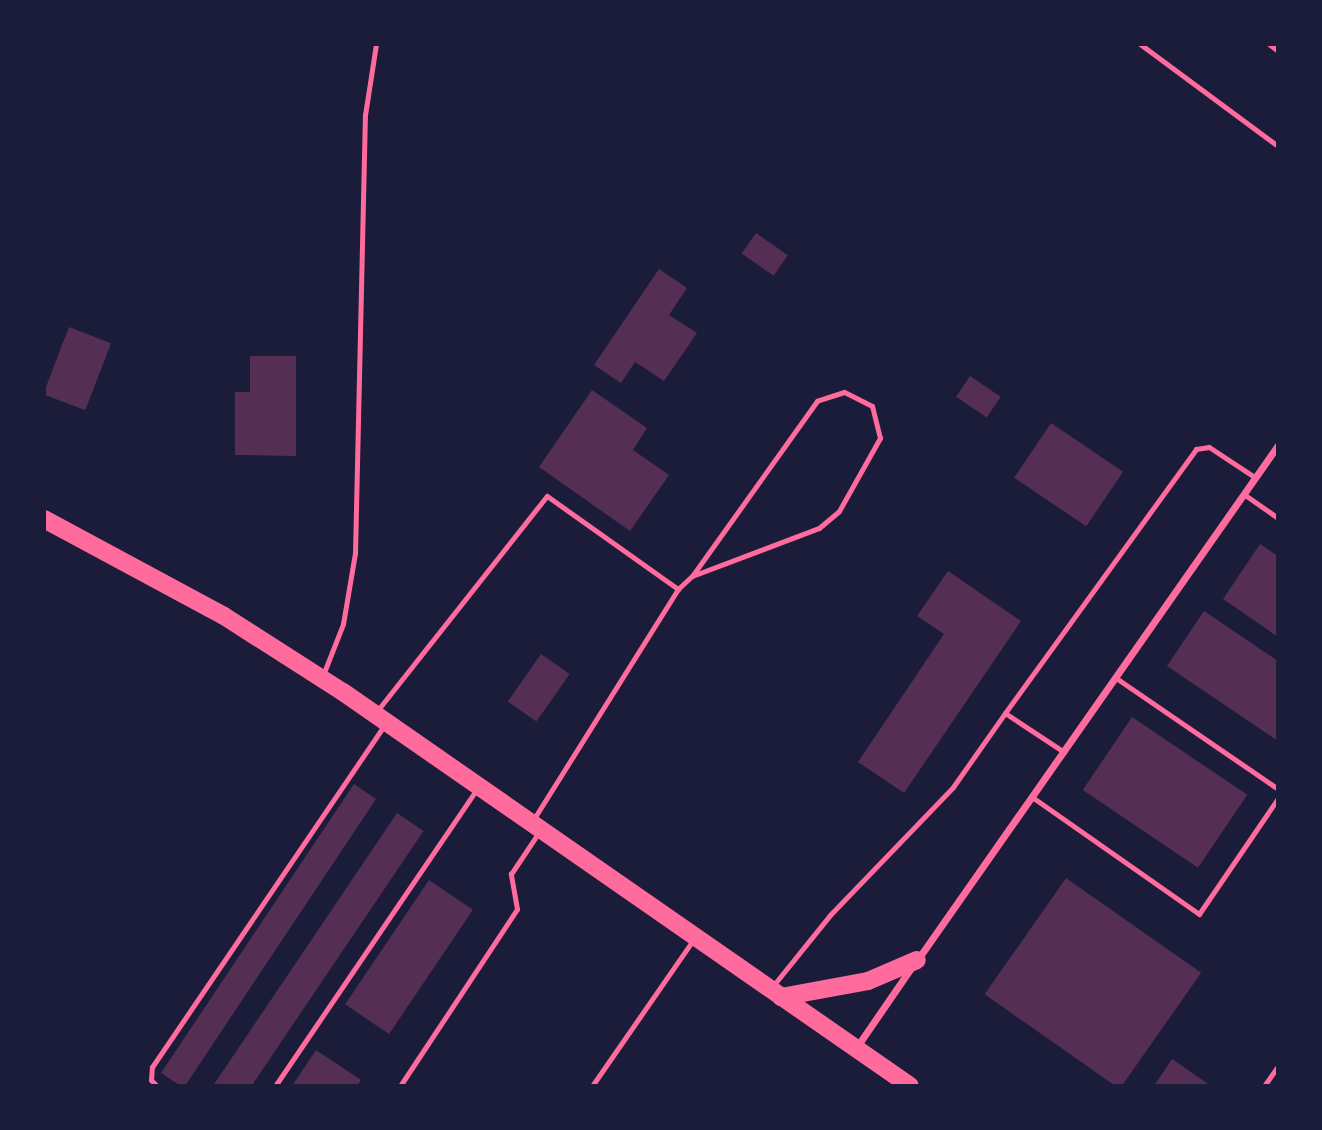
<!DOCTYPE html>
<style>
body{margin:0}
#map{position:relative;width:1322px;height:1130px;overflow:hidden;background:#1b1b3a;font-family:"Work Sans",sans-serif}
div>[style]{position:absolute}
.building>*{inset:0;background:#542f53;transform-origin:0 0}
.service>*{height:5px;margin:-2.5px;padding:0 2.5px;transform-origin:2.5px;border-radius:2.5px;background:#ff6b9d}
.minor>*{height:7px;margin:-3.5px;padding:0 3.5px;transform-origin:3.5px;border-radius:3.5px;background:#ff6b9d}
.primary>*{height:18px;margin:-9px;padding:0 9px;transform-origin:9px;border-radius:9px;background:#ff6b9d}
span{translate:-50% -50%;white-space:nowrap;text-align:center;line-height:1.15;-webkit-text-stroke:5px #1b1b3a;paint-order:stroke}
.frame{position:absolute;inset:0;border:46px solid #1b1b3a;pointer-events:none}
</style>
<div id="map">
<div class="building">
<div style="left:756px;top:233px;width:39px;height:25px;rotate:35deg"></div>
<div style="clip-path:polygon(659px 269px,687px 288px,669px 315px,697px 333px,664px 381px,635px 362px,621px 383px,594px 365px)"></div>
<div style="left:69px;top:327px;width:45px;height:72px;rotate:21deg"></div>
<div style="clip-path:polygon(250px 356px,296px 356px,296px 456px,235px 455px,235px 392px,250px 392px)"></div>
<div style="left:970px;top:376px;width:37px;height:25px;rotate:34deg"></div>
<div style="clip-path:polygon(592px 390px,647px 428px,633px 450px,669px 475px,630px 531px,539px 467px)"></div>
<div style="left:1051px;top:423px;width:87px;height:66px;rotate:34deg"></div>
<div style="clip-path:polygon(1260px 544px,1278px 556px,1278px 637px,1223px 599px)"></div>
<div style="clip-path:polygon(948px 571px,1021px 621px,904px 793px,858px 762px,944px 634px,917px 616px)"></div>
<div style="clip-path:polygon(1204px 611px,1278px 661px,1278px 741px,1167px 666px)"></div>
<div style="left:541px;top:654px;width:35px;height:58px;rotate:35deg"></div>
<div style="left:1132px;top:717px;width:139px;height:88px;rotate:34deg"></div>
<div style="clip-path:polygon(354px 784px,376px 799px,185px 1086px,181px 1086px,161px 1073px)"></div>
<div style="left:397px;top:813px;width:32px;height:329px;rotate:34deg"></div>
<div style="left:1066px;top:878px;width:165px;height:142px;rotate:35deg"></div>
<div style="left:429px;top:880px;width:53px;height:150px;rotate:34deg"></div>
<div style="clip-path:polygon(316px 1050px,361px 1080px,357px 1086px,292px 1086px)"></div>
<div style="clip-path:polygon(1172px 1059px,1211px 1086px,1154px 1086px)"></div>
</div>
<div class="service">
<div style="left:1140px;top:44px;width:172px;rotate:36.5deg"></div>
<div style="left:1269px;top:44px;width:11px;rotate:38deg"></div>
<div style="left:1245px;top:495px;width:40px;rotate:34.9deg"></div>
<div style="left:678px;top:589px;width:19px;rotate:-43deg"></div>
<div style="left:692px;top:576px;width:136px;rotate:-20.7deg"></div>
<div style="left:819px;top:528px;width:26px;rotate:-40deg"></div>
<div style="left:839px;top:511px;width:84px;rotate:-60.7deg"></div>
<div style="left:880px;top:438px;width:33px;rotate:-104deg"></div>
<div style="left:872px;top:406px;width:31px;rotate:-153deg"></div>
<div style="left:844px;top:392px;width:28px;rotate:162deg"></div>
<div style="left:817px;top:401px;width:215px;rotate:125.5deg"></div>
<div style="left:323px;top:675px;width:55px;rotate:-68.6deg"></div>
<div style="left:343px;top:624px;width:72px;rotate:-80.4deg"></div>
<div style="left:355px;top:553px;width:438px;rotate:-88.7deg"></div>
<div style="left:365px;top:115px;width:72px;rotate:-81.2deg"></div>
<div style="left:1116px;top:678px;width:196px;rotate:34.4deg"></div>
<div style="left:377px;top:711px;width:274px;rotate:-51.7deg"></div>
<div style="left:547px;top:496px;width:161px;rotate:35.4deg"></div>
<div style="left:678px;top:589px;width:273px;rotate:122.1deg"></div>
<div style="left:1005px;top:713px;width:326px;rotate:-54.1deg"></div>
<div style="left:1196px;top:449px;width:13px;rotate:-9deg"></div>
<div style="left:1209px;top:447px;width:56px;rotate:33.4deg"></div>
<div style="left:1032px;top:797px;width:204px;rotate:35deg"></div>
<div style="left:1199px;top:914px;width:140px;rotate:-55.7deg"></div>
<div style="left:772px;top:987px;width:92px;rotate:-51.1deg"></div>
<div style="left:830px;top:915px;width:178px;rotate:-46.1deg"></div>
<div style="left:953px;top:787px;width:90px;rotate:-54.9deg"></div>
<div style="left:1005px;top:713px;width:71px;rotate:33.5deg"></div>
<div style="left:157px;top:1086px;width:8px;rotate:-135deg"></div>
<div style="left:151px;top:1080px;width:13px;rotate:-86deg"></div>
<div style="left:152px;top:1067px;width:412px;rotate:-55.8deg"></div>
<div style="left:275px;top:1086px;width:359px;rotate:-55.8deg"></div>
<div style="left:400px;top:1086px;width:212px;rotate:-56.5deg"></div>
<div style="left:517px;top:909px;width:36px;rotate:-100deg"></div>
<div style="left:511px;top:874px;width:50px;rotate:-56.3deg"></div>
<div style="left:592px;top:1086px;width:178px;rotate:-55.3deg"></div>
<div style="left:1264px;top:1086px;width:24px;rotate:-55deg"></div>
</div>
<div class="minor">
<div style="left:918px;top:959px;width:628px;rotate:-54.99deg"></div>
<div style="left:856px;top:1048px;width:97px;rotate:-55.5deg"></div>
</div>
<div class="primary">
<div style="left:44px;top:519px;width:204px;rotate:28.3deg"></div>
<div style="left:224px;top:616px;width:141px;rotate:32.6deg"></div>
<div style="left:343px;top:692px;width:690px;rotate:34.79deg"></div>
<div style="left:781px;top:997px;width:88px;rotate:-10.4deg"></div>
<div style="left:868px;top:981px;width:53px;rotate:-23.2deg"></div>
</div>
<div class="frame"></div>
</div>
